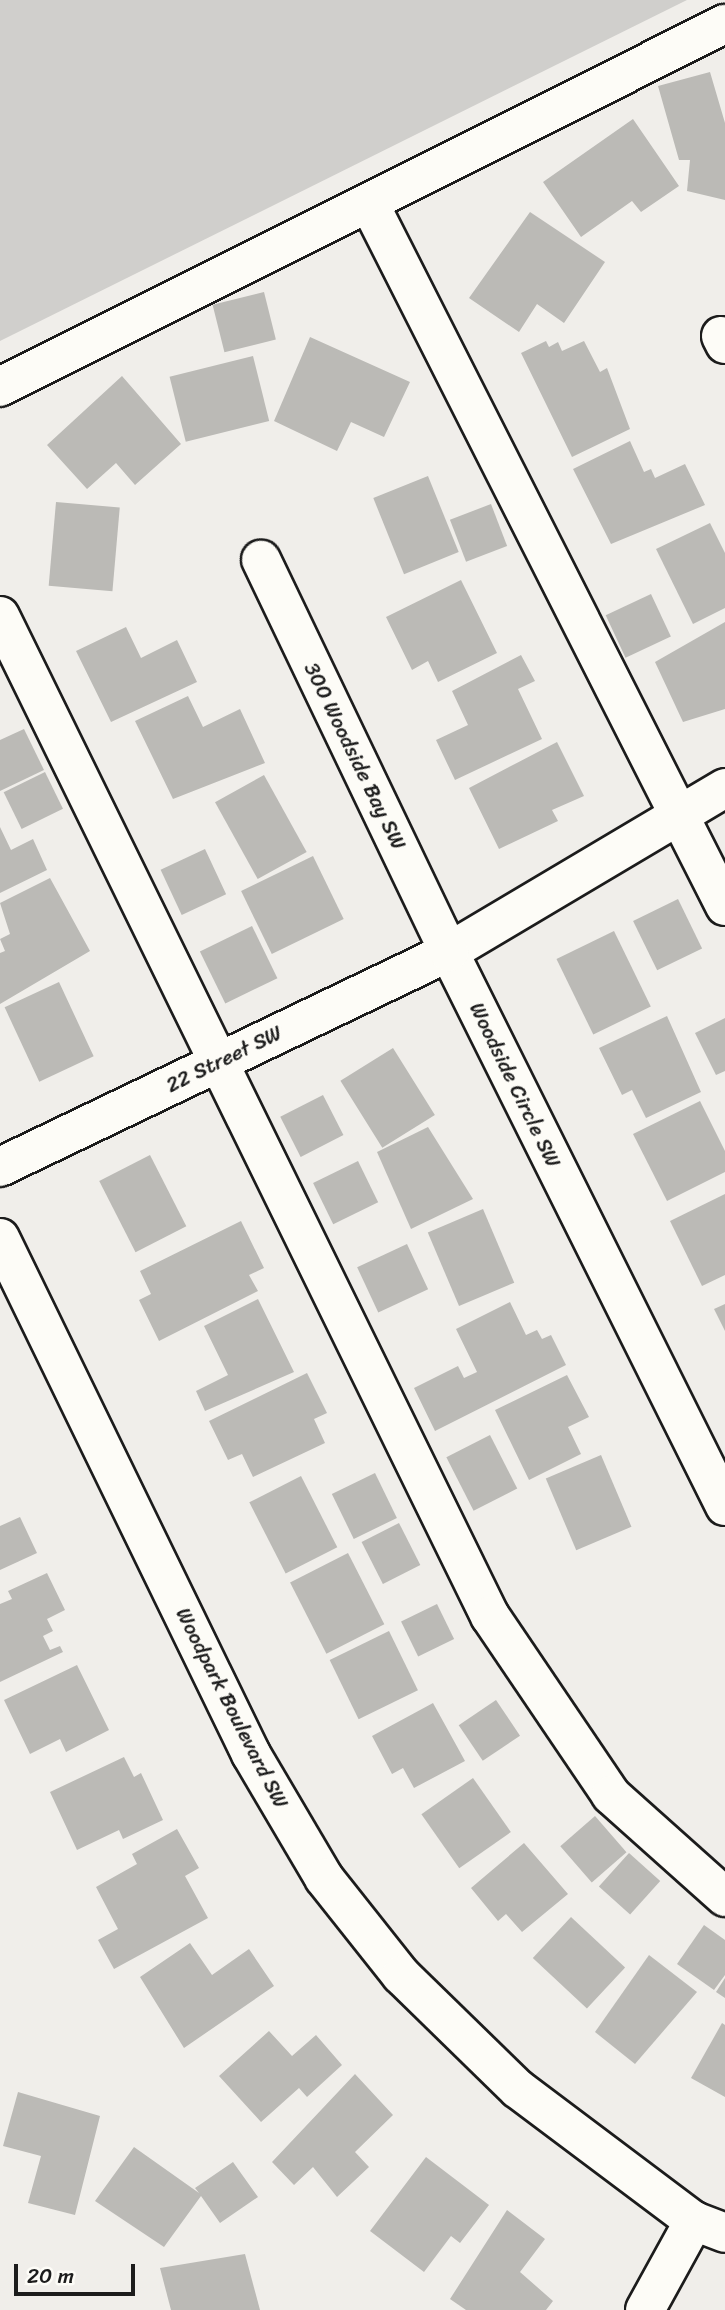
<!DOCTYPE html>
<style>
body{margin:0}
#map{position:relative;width:725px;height:2310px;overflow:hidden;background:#f0eeea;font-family:Sriracha,sans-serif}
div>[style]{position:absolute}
.green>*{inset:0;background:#d0cfcc}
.building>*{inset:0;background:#bbbab6;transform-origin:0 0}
.roads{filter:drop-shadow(2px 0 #1c1c1c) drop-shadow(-2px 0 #1c1c1c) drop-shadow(0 2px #1c1c1c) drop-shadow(0 -2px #1c1c1c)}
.minor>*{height:38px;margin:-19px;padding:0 19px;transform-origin:19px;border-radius:19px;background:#fdfcf7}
span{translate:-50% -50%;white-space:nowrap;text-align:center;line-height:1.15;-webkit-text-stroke:5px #fdfcf7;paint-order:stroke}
.street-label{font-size:21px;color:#1c1c1c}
.scale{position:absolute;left:14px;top:2264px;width:121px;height:32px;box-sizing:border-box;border:4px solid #1c1c1c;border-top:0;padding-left:9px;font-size:21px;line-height:24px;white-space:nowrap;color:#1c1c1c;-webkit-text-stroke:5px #fdfcf7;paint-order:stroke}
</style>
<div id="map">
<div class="green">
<div style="clip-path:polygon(0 0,687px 0,0 341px)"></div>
</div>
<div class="building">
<div style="clip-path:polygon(710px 72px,725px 123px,725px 200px,687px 191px,690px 160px,679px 160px,658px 86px)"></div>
<div style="clip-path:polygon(633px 119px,679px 186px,641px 212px,632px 201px,581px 237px,543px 182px)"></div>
<div style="clip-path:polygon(530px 212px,605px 262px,564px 323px,537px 304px,519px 332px,469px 298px)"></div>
<div style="left:264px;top:292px;width:49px;height:53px;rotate:76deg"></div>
<div style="clip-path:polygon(310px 337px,410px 382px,384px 437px,351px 422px,337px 451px,274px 421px)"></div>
<div style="clip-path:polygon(546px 341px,549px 347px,558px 342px,562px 351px,584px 341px,600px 372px,607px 368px,630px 429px,572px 457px,521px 353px)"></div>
<div style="left:253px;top:356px;width:67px;height:86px;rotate:76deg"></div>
<div style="clip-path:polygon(122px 376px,181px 444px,135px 485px,116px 463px,87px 489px,47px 445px)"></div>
<div style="clip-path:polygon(630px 441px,644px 472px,651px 469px,655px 478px,685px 464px,705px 505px,611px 544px,573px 469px)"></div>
<div style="left:428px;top:476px;width:82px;height:59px;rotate:68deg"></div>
<div style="left:56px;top:502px;width:64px;height:84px;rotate:5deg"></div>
<div style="left:491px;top:504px;width:45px;height:44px;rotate:69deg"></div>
<div style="clip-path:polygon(710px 523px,725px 553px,725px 608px,693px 624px,656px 549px)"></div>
<div style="clip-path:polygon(461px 580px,497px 653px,438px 682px,428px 661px,412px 670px,386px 617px)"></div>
<div style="left:651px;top:594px;width:47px;height:50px;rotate:65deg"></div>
<div style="clip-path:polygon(725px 622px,725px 709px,683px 722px,655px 662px)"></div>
<div style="clip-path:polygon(126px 627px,141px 658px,177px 640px,197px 682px,111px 722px,76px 651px)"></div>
<div style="clip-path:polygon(521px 655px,535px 681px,518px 689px,542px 739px,455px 780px,436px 740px,468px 725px,452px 691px)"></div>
<div style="clip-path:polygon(188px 696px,203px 727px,240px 709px,265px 763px,173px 799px,135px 721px)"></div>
<div style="clip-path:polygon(24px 729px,44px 770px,0 791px,0 740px)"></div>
<div style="clip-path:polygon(557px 742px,584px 796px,552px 810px,558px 821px,499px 849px,469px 788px)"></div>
<div style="left:45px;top:772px;width:41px;height:46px;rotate:64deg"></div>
<div style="left:264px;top:775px;width:88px;height:56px;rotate:61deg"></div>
<div style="clip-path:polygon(0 827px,11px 850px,33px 839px,47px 870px,0 893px)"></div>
<div style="left:205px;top:849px;width:50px;height:49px;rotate:65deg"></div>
<div style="left:313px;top:856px;width:70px;height:80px;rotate:64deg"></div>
<div style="clip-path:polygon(50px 878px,90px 951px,0 1004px,0 953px,5px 951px,0 939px,10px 934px,0 903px)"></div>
<div style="left:678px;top:899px;width:55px;height:50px;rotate:64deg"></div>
<div style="left:252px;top:926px;width:58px;height:58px;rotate:64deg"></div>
<div style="left:614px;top:931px;width:84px;height:64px;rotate:64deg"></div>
<div style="left:59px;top:982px;width:82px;height:60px;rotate:65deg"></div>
<div style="clip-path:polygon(667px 1016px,701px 1092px,646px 1118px,632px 1090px,622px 1095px,599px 1048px)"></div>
<div style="clip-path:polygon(725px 1018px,725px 1071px,716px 1075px,695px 1033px)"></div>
<div style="left:393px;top:1048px;width:79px;height:62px;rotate:58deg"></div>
<div style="left:323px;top:1095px;width:45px;height:48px;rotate:63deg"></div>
<div style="clip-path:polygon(700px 1101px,725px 1151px,725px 1172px,667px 1201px,633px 1134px)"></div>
<div style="clip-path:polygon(428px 1127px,473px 1199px,411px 1229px,377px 1152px)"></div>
<div style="left:150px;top:1155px;width:80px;height:57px;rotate:63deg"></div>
<div style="left:358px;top:1161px;width:46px;height:50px;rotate:64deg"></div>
<div style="clip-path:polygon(725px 1194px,725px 1275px,702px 1286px,670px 1221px)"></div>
<div style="left:483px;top:1209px;width:80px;height:60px;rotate:67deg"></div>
<div style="clip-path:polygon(241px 1221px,264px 1268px,249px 1275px,258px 1291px,159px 1341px,139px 1300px,151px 1294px,140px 1271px)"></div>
<div style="left:407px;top:1244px;width:50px;height:55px;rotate:65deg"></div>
<div style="clip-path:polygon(258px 1299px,294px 1372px,205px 1411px,196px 1391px,228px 1375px,204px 1326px)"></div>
<div style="clip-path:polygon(510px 1302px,526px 1335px,537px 1330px,542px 1339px,551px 1335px,566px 1365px,435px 1431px,414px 1388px,458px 1366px,464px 1378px,477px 1372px,456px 1329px)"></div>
<div style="clip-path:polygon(725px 1304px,725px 1331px,714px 1309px)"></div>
<div style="clip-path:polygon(307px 1373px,327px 1413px,314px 1419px,325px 1443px,253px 1477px,242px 1454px,228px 1460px,209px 1421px)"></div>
<div style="clip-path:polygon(567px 1375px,589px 1417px,568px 1427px,581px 1454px,529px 1480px,495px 1410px)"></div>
<div style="left:490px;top:1435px;width:60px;height:49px;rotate:63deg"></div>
<div style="left:601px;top:1455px;width:78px;height:60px;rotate:67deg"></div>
<div style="left:375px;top:1473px;width:50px;height:48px;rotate:64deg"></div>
<div style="left:301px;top:1476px;width:80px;height:58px;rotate:63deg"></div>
<div style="clip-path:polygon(20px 1517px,37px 1553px,0 1570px,0 1526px)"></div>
<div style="left:399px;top:1523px;width:47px;height:42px;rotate:63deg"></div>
<div style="left:348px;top:1553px;width:80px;height:65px;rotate:63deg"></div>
<div style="clip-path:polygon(47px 1573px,65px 1610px,47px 1619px,53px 1631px,43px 1636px,50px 1650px,60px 1646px,63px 1652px,0 1682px,0 1604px,12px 1599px,8px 1591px)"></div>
<div style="left:437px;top:1604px;width:39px;height:40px;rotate:64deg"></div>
<div style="left:389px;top:1631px;width:66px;height:66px;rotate:64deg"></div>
<div style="clip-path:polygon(77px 1665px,109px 1730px,66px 1752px,60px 1739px,30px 1754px,4px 1700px)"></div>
<div style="left:496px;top:1700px;width:43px;height:45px;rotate:56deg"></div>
<div style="clip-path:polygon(433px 1703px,465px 1761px,414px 1788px,403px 1768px,392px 1774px,372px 1736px)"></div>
<div style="clip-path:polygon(124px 1757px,134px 1777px,141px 1773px,163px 1820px,123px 1839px,119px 1830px,77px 1850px,50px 1792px)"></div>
<div style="left:473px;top:1778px;width:66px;height:63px;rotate:55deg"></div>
<div style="left:595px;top:1816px;width:48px;height:46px;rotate:49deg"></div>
<div style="clip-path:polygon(177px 1829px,199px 1868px,185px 1876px,208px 1918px,114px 1969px,98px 1940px,118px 1929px,96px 1887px,137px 1864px,132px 1854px)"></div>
<div style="clip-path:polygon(524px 1843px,568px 1894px,522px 1932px,506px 1914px,498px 1921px,471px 1888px)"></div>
<div style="left:629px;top:1853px;width:42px;height:45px;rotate:42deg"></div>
<div style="left:571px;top:1917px;width:74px;height:56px;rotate:43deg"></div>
<div style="clip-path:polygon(704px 1925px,725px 1940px,725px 1975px,714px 1990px,677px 1964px)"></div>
<div style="clip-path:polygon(190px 1943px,212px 1975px,249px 1949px,274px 1986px,184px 2048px,140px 1977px)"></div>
<div style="clip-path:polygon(649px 1955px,697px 1992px,635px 2064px,595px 2032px)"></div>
<div style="clip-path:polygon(725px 1978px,725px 1998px,716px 1992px)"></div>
<div style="clip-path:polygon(722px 2023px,725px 2025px,725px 2097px,691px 2078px)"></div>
<div style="clip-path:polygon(269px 2031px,292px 2056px,316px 2035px,342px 2065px,307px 2097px,299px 2088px,261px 2122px,219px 2076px)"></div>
<div style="clip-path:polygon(355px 2074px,393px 2115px,355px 2152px,369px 2167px,337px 2197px,313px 2167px,294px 2185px,272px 2162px)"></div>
<div style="clip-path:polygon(18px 2092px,100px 2116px,75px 2215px,28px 2203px,41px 2156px,3px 2146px)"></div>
<div style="clip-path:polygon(134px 2147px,199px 2193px,195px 2188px,233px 2162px,258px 2197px,220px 2223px,201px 2196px,164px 2247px,95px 2201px)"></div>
<div style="clip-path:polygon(426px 2157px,489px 2205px,460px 2243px,451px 2236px,424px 2272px,370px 2231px)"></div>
<div style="clip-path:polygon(507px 2210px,545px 2239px,520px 2272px,553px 2301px,546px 2310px,466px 2310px,450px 2299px)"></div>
<div style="clip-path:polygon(245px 2254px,260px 2310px,171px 2310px,160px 2268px)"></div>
</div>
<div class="roads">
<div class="minor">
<div style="left:369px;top:203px;width:788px;rotate:63.14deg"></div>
<div style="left:721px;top:336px;width:9px;rotate:63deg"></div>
<div style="left:0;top:387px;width:811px;rotate:-26.6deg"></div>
<div style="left:0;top:616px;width:1114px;rotate:63.9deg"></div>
<div style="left:490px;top:1616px;width:216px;rotate:55.9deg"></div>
<div style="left:611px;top:1795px;width:153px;rotate:41.8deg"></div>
<div style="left:725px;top:788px;width:321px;rotate:149.3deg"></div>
<div style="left:449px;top:952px;width:619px;rotate:63.52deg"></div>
<div style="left:0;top:1167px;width:498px;rotate:-25.6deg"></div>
<div style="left:449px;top:952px;width:435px;rotate:-115.6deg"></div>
<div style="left:0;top:1238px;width:574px;rotate:64.06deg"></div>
<div style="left:251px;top:1754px;width:144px;rotate:59.5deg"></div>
<div style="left:324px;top:1878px;width:124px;rotate:51.6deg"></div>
<div style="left:401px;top:1975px;width:163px;rotate:44.3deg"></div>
<div style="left:518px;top:2089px;width:220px;rotate:36.9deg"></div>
<div style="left:694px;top:2221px;width:33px;rotate:21deg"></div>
<div style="left:645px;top:2310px;width:102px;rotate:-61.2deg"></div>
</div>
</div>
<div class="street-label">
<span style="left:355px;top:756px;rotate:64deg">300 Woodside Bay SW</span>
<span style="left:224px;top:1059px;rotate:-26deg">22 Street SW</span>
<span style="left:515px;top:1085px;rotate:64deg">Woodside Circle SW</span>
<span style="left:232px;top:1708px;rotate:63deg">Woodpark Boulevard SW</span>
</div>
<div class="scale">20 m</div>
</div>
